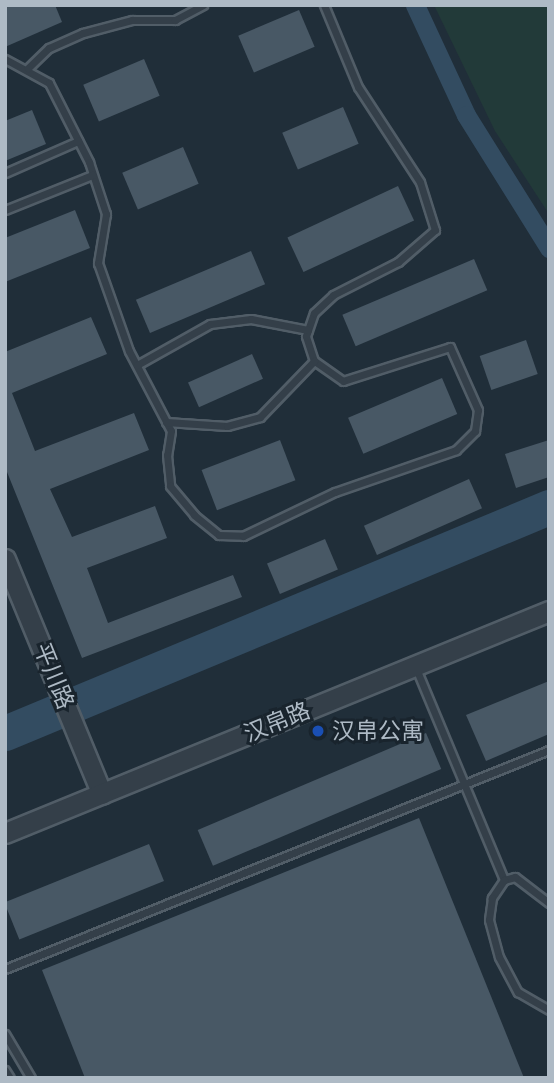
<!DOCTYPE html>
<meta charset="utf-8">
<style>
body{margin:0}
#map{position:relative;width:554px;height:1083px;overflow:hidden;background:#202e39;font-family:Quicksand,"Noto Sans SC",sans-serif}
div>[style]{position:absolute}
.green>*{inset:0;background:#223a39}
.canal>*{height:19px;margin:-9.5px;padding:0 9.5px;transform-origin:9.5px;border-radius:9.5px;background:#334c61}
.river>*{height:35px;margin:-17.5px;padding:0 17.5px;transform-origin:17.5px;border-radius:17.5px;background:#334c61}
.building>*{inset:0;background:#485865;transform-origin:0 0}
.roads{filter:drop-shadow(2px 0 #515d67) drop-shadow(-2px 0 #515d67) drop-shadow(0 2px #515d67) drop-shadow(0 -2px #515d67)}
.service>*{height:7px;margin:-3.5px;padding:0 3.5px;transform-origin:3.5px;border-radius:3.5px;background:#343f49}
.tertiary>*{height:19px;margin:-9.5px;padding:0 9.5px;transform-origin:9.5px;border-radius:9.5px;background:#343f49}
.dots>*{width:19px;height:19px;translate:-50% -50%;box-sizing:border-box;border:4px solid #19242d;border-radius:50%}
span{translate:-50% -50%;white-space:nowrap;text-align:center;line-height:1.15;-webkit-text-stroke:6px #19242d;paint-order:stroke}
.street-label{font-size:23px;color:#aebac5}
.poi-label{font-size:23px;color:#aebac5}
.left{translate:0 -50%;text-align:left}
.frame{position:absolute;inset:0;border:7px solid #aebac5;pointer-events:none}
</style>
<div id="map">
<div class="green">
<div style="clip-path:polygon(434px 5px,549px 5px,549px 214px,495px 131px)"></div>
</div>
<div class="canal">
<div style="left:415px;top:5px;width:121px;rotate:65.1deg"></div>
<div style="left:466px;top:115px;width:157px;rotate:58deg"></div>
</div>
<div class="river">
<div style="left:5px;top:733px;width:589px;rotate:-22.56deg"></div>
</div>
<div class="building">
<div style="clip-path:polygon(5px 5px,55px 5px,62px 22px,5px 47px)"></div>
<div style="left:299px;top:10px;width:40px;height:66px;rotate:67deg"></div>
<div style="left:144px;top:59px;width:40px;height:66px;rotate:67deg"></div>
<div style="left:343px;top:107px;width:40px;height:66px;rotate:67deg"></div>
<div style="clip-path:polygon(32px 110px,46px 144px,5px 161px,5px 121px)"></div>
<div style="left:183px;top:147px;width:40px;height:66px;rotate:67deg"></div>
<div style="left:398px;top:186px;width:38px;height:122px;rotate:65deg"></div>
<div style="clip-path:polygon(75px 210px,90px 248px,5px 282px,5px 238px)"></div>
<div style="left:251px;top:251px;width:36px;height:125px;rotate:67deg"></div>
<div style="left:474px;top:259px;width:34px;height:143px;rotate:67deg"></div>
<div style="clip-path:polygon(91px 317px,107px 354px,12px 393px,35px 451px,134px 413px,149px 450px,50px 489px,72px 537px,155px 506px,167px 538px,87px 568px,108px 623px,233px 575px,242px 597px,82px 658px,5px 467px,5px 352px)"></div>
<div style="left:526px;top:340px;width:36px;height:49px;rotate:71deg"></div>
<div style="left:252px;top:354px;width:27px;height:70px;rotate:66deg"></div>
<div style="left:442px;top:378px;width:39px;height:102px;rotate:67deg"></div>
<div style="left:280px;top:440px;width:43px;height:84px;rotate:69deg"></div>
<div style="clip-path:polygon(549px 440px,549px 477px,516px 488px,505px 454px)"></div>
<div style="left:469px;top:479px;width:32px;height:115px;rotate:66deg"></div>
<div style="left:325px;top:539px;width:33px;height:63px;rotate:67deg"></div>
<div style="clip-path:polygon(549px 681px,549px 734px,486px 761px,466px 715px)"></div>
<div style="left:426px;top:733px;width:39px;height:248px;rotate:67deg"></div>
<div style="clip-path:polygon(419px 818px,524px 1078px,85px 1078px,42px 970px)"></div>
<div style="left:149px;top:844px;width:40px;height:156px;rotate:68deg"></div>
</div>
<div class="roads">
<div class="service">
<div style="left:5px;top:59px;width:50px;rotate:28.6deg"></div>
<div style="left:49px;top:83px;width:89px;rotate:63.1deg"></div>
<div style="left:89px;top:162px;width:55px;rotate:71.9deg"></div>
<div style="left:106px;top:214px;width:50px;rotate:99.3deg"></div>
<div style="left:98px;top:263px;width:93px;rotate:70.6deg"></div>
<div style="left:129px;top:351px;width:90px;rotate:62.3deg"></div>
<div style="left:171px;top:431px;width:24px;rotate:99deg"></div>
<div style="left:167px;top:455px;width:31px;rotate:84deg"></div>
<div style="left:170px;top:486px;width:38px;rotate:50deg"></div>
<div style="left:194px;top:515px;width:32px;rotate:39deg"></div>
<div style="left:219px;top:535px;width:24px;rotate:2deg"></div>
<div style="left:243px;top:536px;width:102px;rotate:-25.6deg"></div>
<div style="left:335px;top:492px;width:128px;rotate:-19.1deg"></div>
<div style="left:456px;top:450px;width:27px;rotate:-45deg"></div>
<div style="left:475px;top:431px;width:21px;rotate:-82deg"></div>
<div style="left:478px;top:410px;width:69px;rotate:-114deg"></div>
<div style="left:450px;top:347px;width:112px;rotate:162.4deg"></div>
<div style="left:343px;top:381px;width:35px;rotate:-145deg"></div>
<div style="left:314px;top:361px;width:26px;rotate:-108deg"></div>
<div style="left:306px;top:336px;width:24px;rotate:-71deg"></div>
<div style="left:314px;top:313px;width:26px;rotate:-43deg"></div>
<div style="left:333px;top:295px;width:73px;rotate:-26.9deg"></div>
<div style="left:398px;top:262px;width:49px;rotate:-40.9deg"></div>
<div style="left:435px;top:230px;width:50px;rotate:-107.4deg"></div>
<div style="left:420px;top:182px;width:113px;rotate:-123.1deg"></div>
<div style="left:358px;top:87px;width:89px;rotate:-112.5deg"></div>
<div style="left:28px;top:68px;width:29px;rotate:-44deg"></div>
<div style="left:49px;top:48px;width:37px;rotate:-24deg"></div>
<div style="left:83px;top:33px;width:51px;rotate:-14.9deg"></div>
<div style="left:132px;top:20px;width:43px"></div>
<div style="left:175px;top:20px;width:32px;rotate:-28deg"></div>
<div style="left:5px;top:173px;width:80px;rotate:-23.7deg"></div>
<div style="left:5px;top:210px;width:94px;rotate:-21.9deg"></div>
<div style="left:137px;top:365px;width:84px;rotate:-29.3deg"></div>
<div style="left:210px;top:324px;width:41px;rotate:-7deg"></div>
<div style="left:251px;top:319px;width:58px;rotate:10.9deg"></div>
<div style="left:166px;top:422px;width:61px;rotate:3.8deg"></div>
<div style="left:227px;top:426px;width:34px;rotate:-15deg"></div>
<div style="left:260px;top:417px;width:78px;rotate:-46deg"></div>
<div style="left:415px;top:666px;width:232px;rotate:67.4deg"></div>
<div style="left:549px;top:903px;width:43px;rotate:-142.6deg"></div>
<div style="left:515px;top:877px;width:11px;rotate:165deg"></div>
<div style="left:504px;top:880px;width:22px;rotate:124deg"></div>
<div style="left:492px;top:898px;width:22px;rotate:98deg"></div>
<div style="left:489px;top:920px;width:38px;rotate:75deg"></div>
<div style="left:499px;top:957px;width:40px;rotate:62deg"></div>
<div style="left:518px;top:992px;width:36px;rotate:30deg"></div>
<div style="left:5px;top:969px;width:586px;rotate:-21.93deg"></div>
<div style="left:5px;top:1034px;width:51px;rotate:59.4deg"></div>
<div style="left:5px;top:1070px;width:9px;rotate:58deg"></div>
</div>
<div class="tertiary">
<div style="left:5px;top:559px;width:254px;rotate:67.6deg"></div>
<div style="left:5px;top:833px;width:588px;rotate:-22.2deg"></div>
</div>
</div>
<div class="dots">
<div style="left:318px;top:731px;background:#1a4fb4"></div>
</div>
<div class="street-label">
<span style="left:54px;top:676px;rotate:68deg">平川路</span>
<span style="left:277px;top:722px;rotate:-22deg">汉帛路</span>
</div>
<div class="poi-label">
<span class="left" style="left:332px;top:731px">汉帛公寓</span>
</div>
<div class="frame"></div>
</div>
